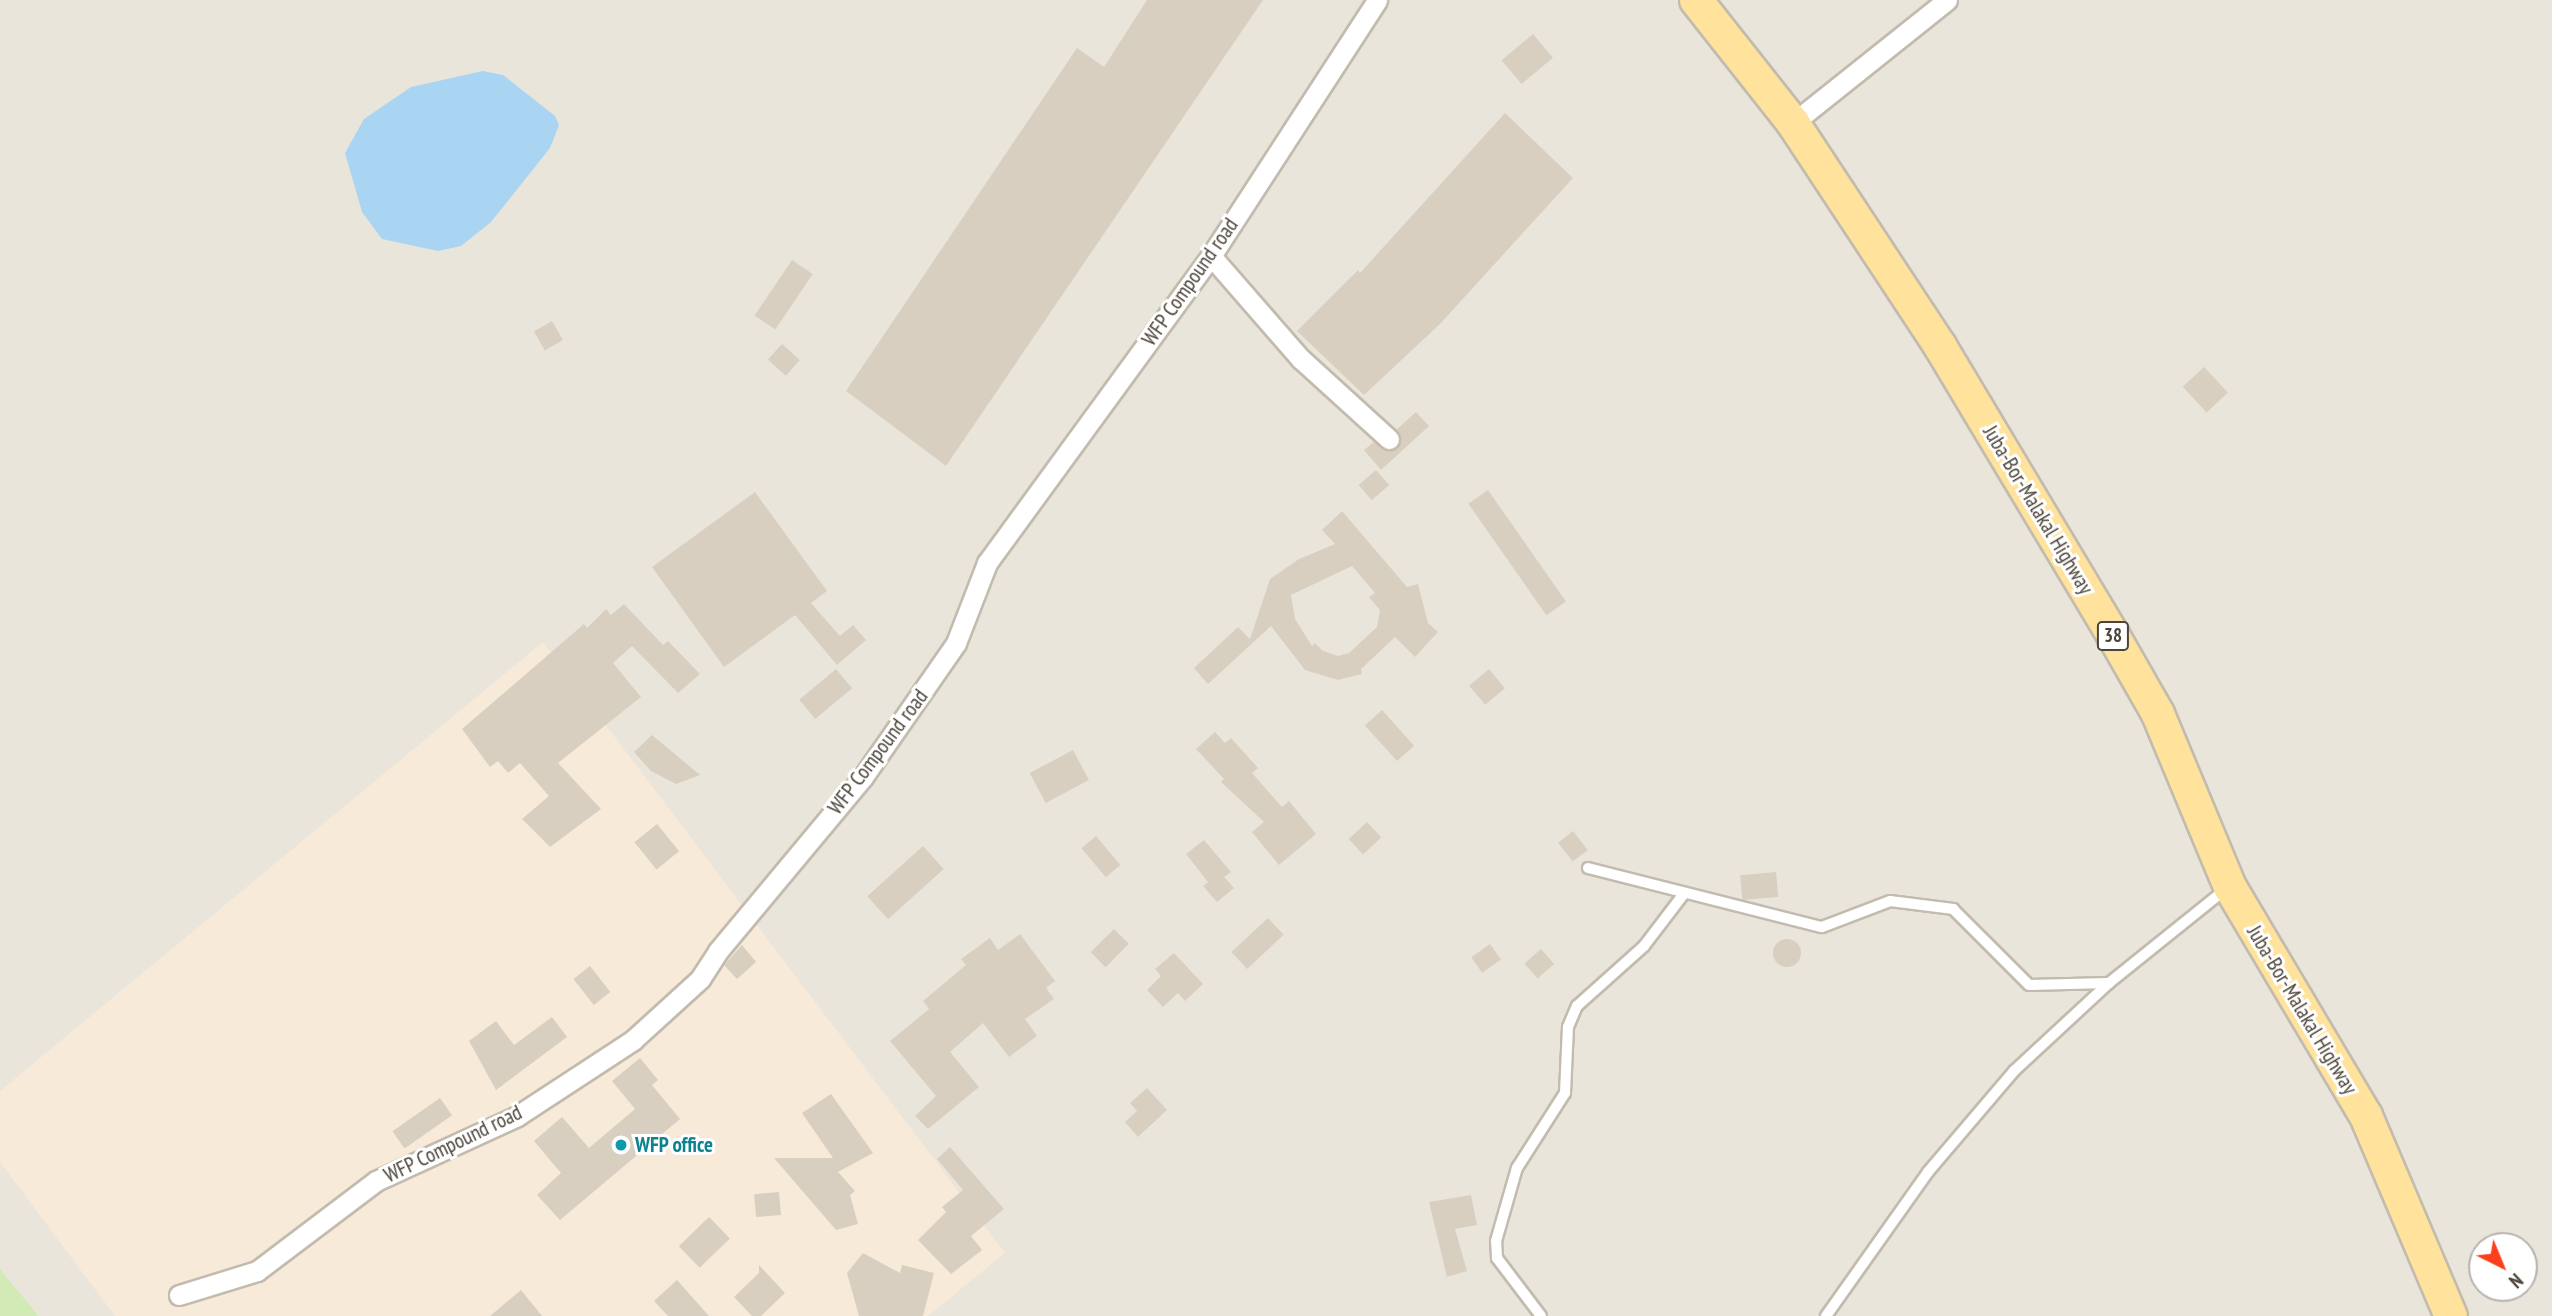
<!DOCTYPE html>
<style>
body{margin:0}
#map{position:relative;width:2552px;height:1316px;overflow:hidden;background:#f6f3ec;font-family:"PT Sans Narrow",sans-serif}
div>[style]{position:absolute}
.residential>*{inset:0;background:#eae5da}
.commercial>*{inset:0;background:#f7ead8}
.green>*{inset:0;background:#d2eab5}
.water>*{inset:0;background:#a9d4f2}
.building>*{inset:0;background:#d8cfc1;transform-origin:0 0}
.round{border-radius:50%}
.roads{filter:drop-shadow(2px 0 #c2bbae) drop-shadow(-2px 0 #c2bbae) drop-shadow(0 2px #c2bbae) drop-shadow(0 -2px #c2bbae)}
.service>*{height:10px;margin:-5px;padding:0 5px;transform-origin:5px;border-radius:5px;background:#fff}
.minor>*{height:19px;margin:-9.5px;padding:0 9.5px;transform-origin:9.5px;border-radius:9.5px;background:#fff}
.primary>*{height:32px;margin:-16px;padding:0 16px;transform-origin:16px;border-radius:16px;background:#ffe39c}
.dots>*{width:19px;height:19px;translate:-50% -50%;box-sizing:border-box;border:4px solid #fff;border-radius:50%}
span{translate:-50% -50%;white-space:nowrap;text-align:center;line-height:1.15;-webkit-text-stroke:6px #fff;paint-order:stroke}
.shield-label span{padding:2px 5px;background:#fff;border:2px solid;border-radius:5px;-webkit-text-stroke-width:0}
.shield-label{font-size:19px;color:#4b4439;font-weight:700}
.street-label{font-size:21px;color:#4b4439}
.culture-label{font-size:21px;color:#0d838f;font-weight:700}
.left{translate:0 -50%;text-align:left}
.north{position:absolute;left:2468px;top:1232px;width:70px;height:70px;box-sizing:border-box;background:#fff;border:2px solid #b7b4b0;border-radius:50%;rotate:137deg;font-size:19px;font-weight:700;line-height:28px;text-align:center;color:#4b4439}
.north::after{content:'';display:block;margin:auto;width:24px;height:32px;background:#fc3f1d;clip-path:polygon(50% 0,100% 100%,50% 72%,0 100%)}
</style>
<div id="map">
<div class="residential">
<div style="clip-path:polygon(evenodd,0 0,2552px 0,2552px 1316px,39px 1316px,0 1269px,0 0,2482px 1246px,2524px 1246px,2524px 1288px,2482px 1288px,2482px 1246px)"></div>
</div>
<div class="commercial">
<div style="clip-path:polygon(543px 642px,1005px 1253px,928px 1316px,115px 1316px,0 1162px,0 1091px)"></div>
</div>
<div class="green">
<div style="clip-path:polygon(0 1269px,39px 1316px,0 1316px)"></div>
</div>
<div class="water">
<div style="clip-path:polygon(483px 71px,503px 75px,555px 116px,559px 125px,550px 148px,491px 222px,461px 246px,438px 251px,382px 239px,362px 212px,345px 153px,364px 119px,411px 87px)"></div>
</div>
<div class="building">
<div style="clip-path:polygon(1147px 0,1263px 0,946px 466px,846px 391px,1077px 48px,1104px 67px)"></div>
<div style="left:1533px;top:34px;width:31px;height:41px;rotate:50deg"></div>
<div style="clip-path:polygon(1505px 113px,1573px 178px,1440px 324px,1364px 395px,1297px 331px,1358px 270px,1360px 273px)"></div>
<div style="left:792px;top:260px;width:25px;height:67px;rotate:34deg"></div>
<div style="left:552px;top:321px;width:22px;height:21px;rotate:60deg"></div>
<div style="left:782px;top:344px;width:24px;height:21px;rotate:42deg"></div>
<div style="left:2204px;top:367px;width:35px;height:29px;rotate:47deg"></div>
<div style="clip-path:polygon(1416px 412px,1429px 426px,1381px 470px,1364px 450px,1374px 442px,1386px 451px,1398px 448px,1401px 436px,1397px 429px)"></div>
<div style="left:1376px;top:470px;width:20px;height:23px;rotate:49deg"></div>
<div style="left:1488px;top:490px;width:136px;height:24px;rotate:55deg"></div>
<div style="clip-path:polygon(755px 492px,827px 591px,811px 603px,840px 636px,853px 625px,866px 640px,837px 665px,795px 615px,724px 667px,652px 567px)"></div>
<div style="clip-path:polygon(evenodd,1342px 511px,1407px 587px,1418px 584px,1428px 623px,1438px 632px,1415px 657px,1395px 637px,1361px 669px,1362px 674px,1338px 680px,1305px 670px,1271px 626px,1208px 684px,1194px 668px,1238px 627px,1250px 639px,1270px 579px,1299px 559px,1335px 544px,1322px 530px,1342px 511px,1352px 566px,1375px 593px,1369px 597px,1380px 610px,1377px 627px,1349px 653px,1338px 656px,1323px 651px,1315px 643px,1312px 646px,1295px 619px,1291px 595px,1352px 566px)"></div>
<div style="clip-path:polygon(624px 604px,663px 645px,668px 641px,700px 674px,678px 693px,632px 646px,613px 663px,641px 697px,558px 763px,601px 809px,550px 847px,522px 819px,549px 796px,520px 763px,508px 773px,498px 761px,490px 767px,462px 729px,584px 624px,587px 628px,606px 609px,611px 615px)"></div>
<div style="left:836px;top:669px;width:25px;height:48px;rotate:50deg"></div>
<div style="left:1489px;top:669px;width:25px;height:26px;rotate:50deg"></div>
<div style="left:1382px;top:710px;width:48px;height:23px;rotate:48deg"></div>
<div style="clip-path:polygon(1215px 732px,1225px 743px,1231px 738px,1258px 768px,1252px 773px,1282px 807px,1289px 801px,1316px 834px,1279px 865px,1252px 832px,1264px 822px,1221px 782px,1224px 779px,1196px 749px)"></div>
<div style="clip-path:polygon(652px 735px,700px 775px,676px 784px,651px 771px,634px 752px)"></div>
<div style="left:1073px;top:750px;width:34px;height:49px;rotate:62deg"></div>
<div style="left:1367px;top:822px;width:21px;height:25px;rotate:47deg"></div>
<div style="left:657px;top:824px;width:35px;height:29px;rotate:51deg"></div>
<div style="left:1573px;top:831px;width:24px;height:19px;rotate:52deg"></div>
<div style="left:1096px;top:836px;width:38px;height:19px;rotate:50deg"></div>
<div style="clip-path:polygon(1204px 840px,1231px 872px,1224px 877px,1234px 888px,1217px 902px,1203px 886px,1208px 882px,1186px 854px)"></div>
<div style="left:923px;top:846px;width:31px;height:75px;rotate:48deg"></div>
<div style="left:1776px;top:872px;width:25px;height:36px;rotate:85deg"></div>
<div style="left:1268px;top:918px;width:23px;height:50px;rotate:47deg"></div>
<div style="left:1114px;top:929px;width:21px;height:33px;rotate:45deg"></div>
<div style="clip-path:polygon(1020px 934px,1055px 981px,1046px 988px,1054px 999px,1025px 1019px,1037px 1036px,1009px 1057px,983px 1023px,950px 1052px,979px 1087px,928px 1129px,915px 1116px,936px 1096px,890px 1041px,929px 1009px,923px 1001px,966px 965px,961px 959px,990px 938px,998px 950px)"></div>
<div class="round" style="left:1773px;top:939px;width:28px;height:28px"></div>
<div style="left:1490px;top:944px;width:19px;height:23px;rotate:55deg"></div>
<div style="clip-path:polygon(742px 945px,756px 962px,737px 979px,724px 965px)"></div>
<div style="left:1541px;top:949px;width:20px;height:22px;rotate:49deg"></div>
<div style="clip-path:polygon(1174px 953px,1203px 984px,1185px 1001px,1178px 993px,1163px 1007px,1147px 990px,1161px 976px,1155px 969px)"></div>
<div style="left:590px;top:966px;width:33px;height:21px;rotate:52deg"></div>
<div style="clip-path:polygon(552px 1017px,567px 1037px,496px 1090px,469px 1041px,496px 1021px,514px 1045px)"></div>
<div style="clip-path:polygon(640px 1058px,658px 1080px,652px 1085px,680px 1119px,560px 1220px,537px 1195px,561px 1173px,534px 1141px,562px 1117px,589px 1148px,635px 1109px,612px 1081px)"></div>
<div style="clip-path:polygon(1147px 1088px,1167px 1110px,1138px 1137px,1125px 1122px,1137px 1111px,1130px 1103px)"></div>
<div style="clip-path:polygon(831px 1094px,873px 1153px,838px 1172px,855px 1191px,850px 1195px,858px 1224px,836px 1230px,774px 1158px,833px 1158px,802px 1113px)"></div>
<div style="left:440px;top:1098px;width:21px;height:58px;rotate:55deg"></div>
<div style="clip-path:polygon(950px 1147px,1004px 1209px,971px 1236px,982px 1250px,951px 1274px,918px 1240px,946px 1212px,942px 1207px,963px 1190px,937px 1159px)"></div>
<div style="left:779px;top:1192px;width:23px;height:25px;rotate:85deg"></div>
<div style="clip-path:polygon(1471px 1195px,1477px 1225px,1455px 1229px,1467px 1271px,1447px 1277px,1429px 1202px)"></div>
<div style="left:709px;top:1217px;width:30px;height:42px;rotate:46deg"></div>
<div style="clip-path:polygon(863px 1253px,900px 1273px,902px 1265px,934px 1273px,923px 1316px,859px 1316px,847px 1273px)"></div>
<div style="clip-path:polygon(759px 1265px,785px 1293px,761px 1316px,752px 1316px,734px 1297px,759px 1273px)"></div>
<div style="clip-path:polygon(677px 1280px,709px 1316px,668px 1316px,654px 1301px)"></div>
<div style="clip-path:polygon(521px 1290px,542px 1316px,490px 1316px)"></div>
</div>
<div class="roads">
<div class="service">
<div style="left:1588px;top:868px;width:241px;rotate:14.2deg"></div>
<div style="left:1822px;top:927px;width:73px;rotate:-20.9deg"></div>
<div style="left:1890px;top:901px;width:64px;rotate:7.2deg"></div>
<div style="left:1953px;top:909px;width:107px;rotate:45deg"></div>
<div style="left:2029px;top:985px;width:80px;rotate:-1.4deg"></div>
<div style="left:1541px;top:1316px;width:73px;rotate:-127.2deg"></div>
<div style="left:1497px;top:1258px;width:17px;rotate:-93deg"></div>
<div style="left:1496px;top:1241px;width:76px;rotate:-74deg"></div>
<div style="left:1517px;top:1168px;width:89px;rotate:-57.4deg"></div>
<div style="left:1565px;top:1093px;width:66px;rotate:-87.4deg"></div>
<div style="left:1568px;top:1027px;width:23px;rotate:-67deg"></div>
<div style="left:1577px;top:1006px;width:90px;rotate:-41.8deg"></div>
<div style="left:1644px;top:946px;width:64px;rotate:-52.6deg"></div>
<div style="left:1826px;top:1316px;width:176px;rotate:-54.7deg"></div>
<div style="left:1928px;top:1172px;width:133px;rotate:-49.6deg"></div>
<div style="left:2014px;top:1071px;width:129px;rotate:-42.8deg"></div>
<div style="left:2109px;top:983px;width:150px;rotate:-38.8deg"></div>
</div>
<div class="minor">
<div style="left:1793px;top:123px;width:197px;rotate:-38.6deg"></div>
<div style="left:1211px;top:256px;width:137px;rotate:48.9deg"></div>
<div style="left:1301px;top:359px;width:119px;rotate:42.3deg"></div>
<div style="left:179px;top:1295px;width:82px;rotate:-17.1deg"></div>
<div style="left:257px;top:1271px;width:149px;rotate:-37.1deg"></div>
<div style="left:376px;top:1181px;width:155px;rotate:-24.7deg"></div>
<div style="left:517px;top:1116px;width:139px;rotate:-33.2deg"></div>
<div style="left:633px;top:1040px;width:91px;rotate:-42.3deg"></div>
<div style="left:700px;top:979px;width:33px;rotate:-57deg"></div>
<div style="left:718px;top:951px;width:226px;rotate:-50.2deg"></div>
<div style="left:863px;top:777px;width:163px;rotate:-55.2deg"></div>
<div style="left:956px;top:643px;width:86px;rotate:-68.8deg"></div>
<div style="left:987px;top:563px;width:380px;rotate:-53.9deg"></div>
<div style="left:1211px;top:256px;width:305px;rotate:-57deg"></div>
</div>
<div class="primary">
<div style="left:1696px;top:0;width:157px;rotate:51.7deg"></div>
<div style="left:1793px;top:123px;width:267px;rotate:56.6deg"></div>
<div style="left:1940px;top:346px;width:337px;rotate:59.1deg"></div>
<div style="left:2113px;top:635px;width:91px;rotate:60.3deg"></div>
<div style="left:2158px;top:714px;width:187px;rotate:67.4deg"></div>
<div style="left:2230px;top:887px;width:266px;rotate:59.3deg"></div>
<div style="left:2366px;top:1116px;width:217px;rotate:67deg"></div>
</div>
</div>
<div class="dots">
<div style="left:621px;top:1145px;background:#0f9aa8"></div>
</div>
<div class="shield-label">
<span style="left:2113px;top:636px">38</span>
</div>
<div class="street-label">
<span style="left:1190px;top:282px;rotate:-55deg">WFP Compound road</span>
<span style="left:2038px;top:510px;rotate:59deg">Juba-Bor-Malakal Highway</span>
<span style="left:878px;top:752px;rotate:-53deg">WFP Compound road</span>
<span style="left:2302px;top:1010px;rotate:59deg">Juba-Bor-Malakal Highway</span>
<span style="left:453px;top:1144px;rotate:-26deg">WFP Compound road</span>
</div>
<div class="culture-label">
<span class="left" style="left:635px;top:1145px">WFP office</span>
</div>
<div class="north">N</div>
</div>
